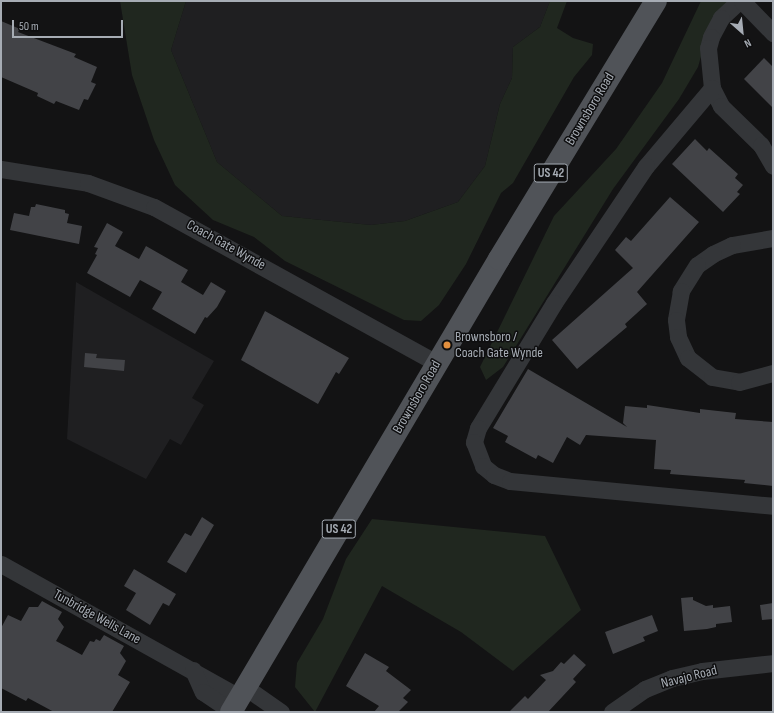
<!DOCTYPE html>
<style>
body{margin:0}
#map{position:relative;width:774px;height:713px;overflow:hidden;background:#131314;font-family:"Sofia Sans Condensed",sans-serif}
div>[style]{position:absolute}
.built>*{inset:0;background:#1f1f21}
.green>*{inset:0;background:#20271f}
.building>*{inset:0;background:#424347}
.street>*{height:17px;margin:-8.5px;padding:0 8.5px;transform-origin:8.5px;border-radius:8.5px;background:#343639}
.primary>*{height:22px;margin:-11px;padding:0 11px;transform-origin:11px;border-radius:11px;background:#505358}
.dots>*{width:11px;height:11px;translate:-50% -50%;box-sizing:border-box;border:2px solid #0e0e0f;border-radius:50%}
span{translate:-50% -50%;white-space:nowrap;text-align:center;line-height:1.15;-webkit-text-stroke:3px #0e0e0f;paint-order:stroke}
.shield-label span{padding:1px 3px;background:#0e0e0f;border:1px solid;border-radius:3px;-webkit-text-stroke-width:0}
.shield-label{font-size:13px;color:#a6acb4;font-weight:700}
.street-label{font-size:14px;color:#a6acb4}
.poi-label{font-size:14px;color:#a6acb4}
.left{translate:0 -50%;text-align:left}
.frame{position:absolute;inset:0;border:2px solid #a6acb4;pointer-events:none}
.north{position:absolute;left:722px;top:12px;width:40px;height:40px;-webkit-text-stroke:3px #0e0e0f;paint-order:stroke;rotate:153deg;font-size:11px;font-weight:700;line-height:16px;text-align:center;color:#a6acb4}
.north::after{content:'';display:block;margin:auto;width:14px;height:18px;background:#a6acb4;clip-path:polygon(50% 0,100% 100%,50% 72%,0 100%)}
.scale{position:absolute;left:12px;top:20px;width:111px;height:18px;box-sizing:border-box;border:2px solid #a6acb4;border-top:0;padding-left:5px;font-size:12px;line-height:14px;white-space:nowrap;color:#a6acb4;-webkit-text-stroke:3px #0e0e0f;paint-order:stroke}
</style>
<div id="map">
<div class="built">
<div style="clip-path:polygon(186px 1px,550px 1px,540px 27px,513px 47px,512px 78px,500px 104px,485px 166px,458px 202px,405px 221px,371px 225px,282px 216px,217px 162px,171px 50px)"></div>
<div style="clip-path:polygon(76px 282px,214px 361px,192px 398px,204px 405px,181px 445px,170px 439px,146px 479px,67px 439px)"></div>
</div>
<div class="green">
<div style="clip-path:polygon(120px 1px,186px 1px,171px 50px,217px 162px,282px 216px,371px 225px,405px 221px,458px 202px,485px 166px,500px 104px,512px 78px,513px 47px,540px 27px,550px 1px,567px 1px,557px 28px,573px 38px,593px 44px,592px 55px,574px 77px,513px 183px,501px 193px,466px 264px,439px 305px,421px 321px,404px 320px,285px 261px,254px 237px,213px 220px,175px 185px,154px 140px,132px 75px)"></div>
<div style="clip-path:polygon(701px 1px,733px 1px,709px 28px,698px 67px,679px 99px,613px 189px,503px 367px,486px 380px,480px 367px,554px 216px,616px 149px,662px 83px)"></div>
<div style="clip-path:polygon(372px 519px,545px 536px,581px 610px,513px 671px,461px 632px,382px 586px,315px 712px,295px 687px,297px 663px,323px 619px,346px 559px)"></div>
</div>
<div class="building">
<div style="clip-path:polygon(1px 21px,20px 29px,18px 32px,76px 54px,74px 57px,97px 67px,91px 82px,96px 84px,88px 100px,84px 99px,79px 110px,56px 101px,54px 104px,37px 96px,38px 93px,1px 77px)"></div>
<div style="clip-path:polygon(764px 58px,773px 67px,773px 108px,744px 79px)"></div>
<div style="clip-path:polygon(695px 139px,707px 151px,709px 148px,738px 174px,735px 178px,743px 185px,737px 192px,740px 194px,723px 212px,672px 164px)"></div>
<div style="clip-path:polygon(670px 197px,699px 222px,637px 292px,647px 304px,625px 324px,627px 327px,577px 369px,552px 340px,633px 268px,615px 250px,626px 237px,631px 241px)"></div>
<div style="clip-path:polygon(36px 204px,65px 210px,65px 213px,69px 214px,67px 223px,82px 226px,79px 244px,10px 230px,14px 213px,29px 216px,31px 207px,35px 207px)"></div>
<div style="clip-path:polygon(107px 223px,123px 232px,115px 246px,139px 259px,146px 246px,188px 270px,181px 282px,203px 295px,211px 282px,226px 291px,217px 307px,207px 318px,205px 317px,195px 334px,152px 309px,162px 292px,140px 280px,130px 297px,87px 273px,97px 255px,95px 254px,98px 248px,94px 247px)"></div>
<div style="clip-path:polygon(265px 311px,349px 358px,339px 374px,336px 372px,318px 404px,241px 360px)"></div>
<div style="clip-path:polygon(85px 353px,97px 354px,96px 358px,125px 360px,124px 371px,84px 367px)"></div>
<div style="clip-path:polygon(528px 369px,627px 427px,623px 423px,625px 406px,647px 408px,647px 405px,700px 413px,700px 409px,736px 413px,735px 419px,773px 422px,773px 486px,744px 483px,745px 480px,670px 474px,671px 470px,654px 469px,656px 440px,586px 435px,580px 445px,567px 437px,553px 463px,538px 455px,536px 459px,505px 442px,508px 436px,493px 428px)"></div>
<div style="clip-path:polygon(202px 517px,214px 525px,186px 573px,167px 562px,185px 533px,191px 536px)"></div>
<div style="clip-path:polygon(134px 569px,176px 594px,169px 606px,163px 603px,150px 625px,126px 610px,136px 593px,124px 586px)"></div>
<div style="clip-path:polygon(693px 597px,693px 600px,706px 606px,713px 605px,713px 608px,730px 606px,732px 622px,716px 624px,716px 627px,707px 629px,684px 631px,681px 598px)"></div>
<div style="clip-path:polygon(42px 601px,62px 612px,58px 619px,64px 627px,56px 641px,71px 649px,82px 655px,90px 641px,94px 642px,96px 639px,100px 641px,104px 635px,124px 646px,120px 653px,126px 661px,118px 675px,130px 682px,112px 712px,54px 712px,28px 698px,26px 701px,1px 688px,1px 628px,8px 615px,21px 621px,29px 607px,38px 607px)"></div>
<div style="clip-path:polygon(773px 603px,773px 619px,762px 620px,760px 605px)"></div>
<div style="clip-path:polygon(652px 615px,658px 631px,643px 637px,645px 641px,613px 654px,605px 632px)"></div>
<div style="clip-path:polygon(365px 653px,389px 667px,386px 671px,411px 690px,403px 698px,408px 702px,398px 712px,374px 712px,379px 706px,346px 686px)"></div>
<div style="clip-path:polygon(574px 654px,586px 665px,573px 679px,576px 682px,548px 712px,509px 712px,525px 696px,528px 699px,546px 680px,540px 675px,553px 671px,561px 662px,564px 664px)"></div>
</div>
<div class="street">
<div style="left:739px;top:1px;width:25px;rotate:137deg"></div>
<div style="left:721px;top:18px;width:21px;rotate:118deg"></div>
<div style="left:711px;top:37px;width:11px;rotate:105deg"></div>
<div style="left:708px;top:48px;width:40px;rotate:84.3deg"></div>
<div style="left:712px;top:88px;width:20px;rotate:63deg"></div>
<div style="left:721px;top:106px;width:56px;rotate:44.3deg"></div>
<div style="left:761px;top:145px;width:24px;rotate:60deg"></div>
<div style="left:742px;top:1px;width:45px;rotate:45.9deg"></div>
<div style="left:712px;top:88px;width:102px;rotate:130.2deg"></div>
<div style="left:646px;top:166px;width:165px;rotate:123.9deg"></div>
<div style="left:554px;top:303px;width:146px;rotate:121.3deg"></div>
<div style="left:478px;top:428px;width:15px;rotate:106deg"></div>
<div style="left:474px;top:442px;width:26px;rotate:69deg"></div>
<div style="left:483px;top:466px;width:14px;rotate:39deg"></div>
<div style="left:494px;top:475px;width:17px;rotate:21deg"></div>
<div style="left:510px;top:481px;width:264px;rotate:5.4deg"></div>
<div style="left:1px;top:169px;width:88px;rotate:9.1deg"></div>
<div style="left:88px;top:183px;width:70px;rotate:20deg"></div>
<div style="left:154px;top:207px;width:323px;rotate:28.9deg"></div>
<div style="left:773px;top:238px;width:42px;rotate:170.3deg"></div>
<div style="left:732px;top:245px;width:21px;rotate:155deg"></div>
<div style="left:713px;top:254px;width:19px;rotate:145deg"></div>
<div style="left:697px;top:265px;width:31px;rotate:122deg"></div>
<div style="left:681px;top:291px;width:29px;rotate:100deg"></div>
<div style="left:676px;top:320px;width:17px;rotate:83deg"></div>
<div style="left:678px;top:337px;width:23px;rotate:65deg"></div>
<div style="left:688px;top:358px;width:31px;rotate:38deg"></div>
<div style="left:712px;top:377px;width:27px;rotate:10deg"></div>
<div style="left:739px;top:382px;width:35px;rotate:-15deg"></div>
<div style="left:1px;top:564px;width:273px;rotate:29.2deg"></div>
<div style="left:193px;top:670px;width:24px;rotate:66deg"></div>
<div style="left:203px;top:692px;width:34px;rotate:34deg"></div>
<div style="left:245px;top:687px;width:44px;rotate:34.8deg"></div>
<div style="left:612px;top:712px;width:40px;rotate:-34.9deg"></div>
<div style="left:645px;top:689px;width:29px;rotate:-22deg"></div>
<div style="left:672px;top:678px;width:31px;rotate:-13deg"></div>
<div style="left:702px;top:671px;width:71px;rotate:-6.4deg"></div>
</div>
<div class="primary">
<div style="left:231px;top:712px;width:526px;rotate:-59.39deg"></div>
<div style="left:499px;top:259px;width:302px;rotate:-58.7deg"></div>
</div>
<div class="dots">
<div style="left:447px;top:345px;background:#e28f3e"></div>
</div>
<div class="shield-label">
<span style="left:551px;top:173px">US 42</span>
<span style="left:339px;top:529px">US 42</span>
</div>
<div class="street-label">
<span style="left:590px;top:109px;rotate:-59deg">Brownsboro Road</span>
<span style="left:226px;top:245px;rotate:29deg">Coach Gate Wynde</span>
<span style="left:417px;top:397px;rotate:-60deg">Brownsboro Road</span>
<span style="left:97px;top:617px;rotate:29deg">Tunbridge Wells Lane</span>
<span style="left:689px;top:677px;rotate:-14deg">Navajo Road</span>
</div>
<div class="poi-label">
<span class="left" style="left:455px;top:345px">Brownsboro /<br>Coach Gate Wynde</span>
</div>
<div class="frame"></div>
<div class="north">N</div>
<div class="scale">50 m</div>
</div>
